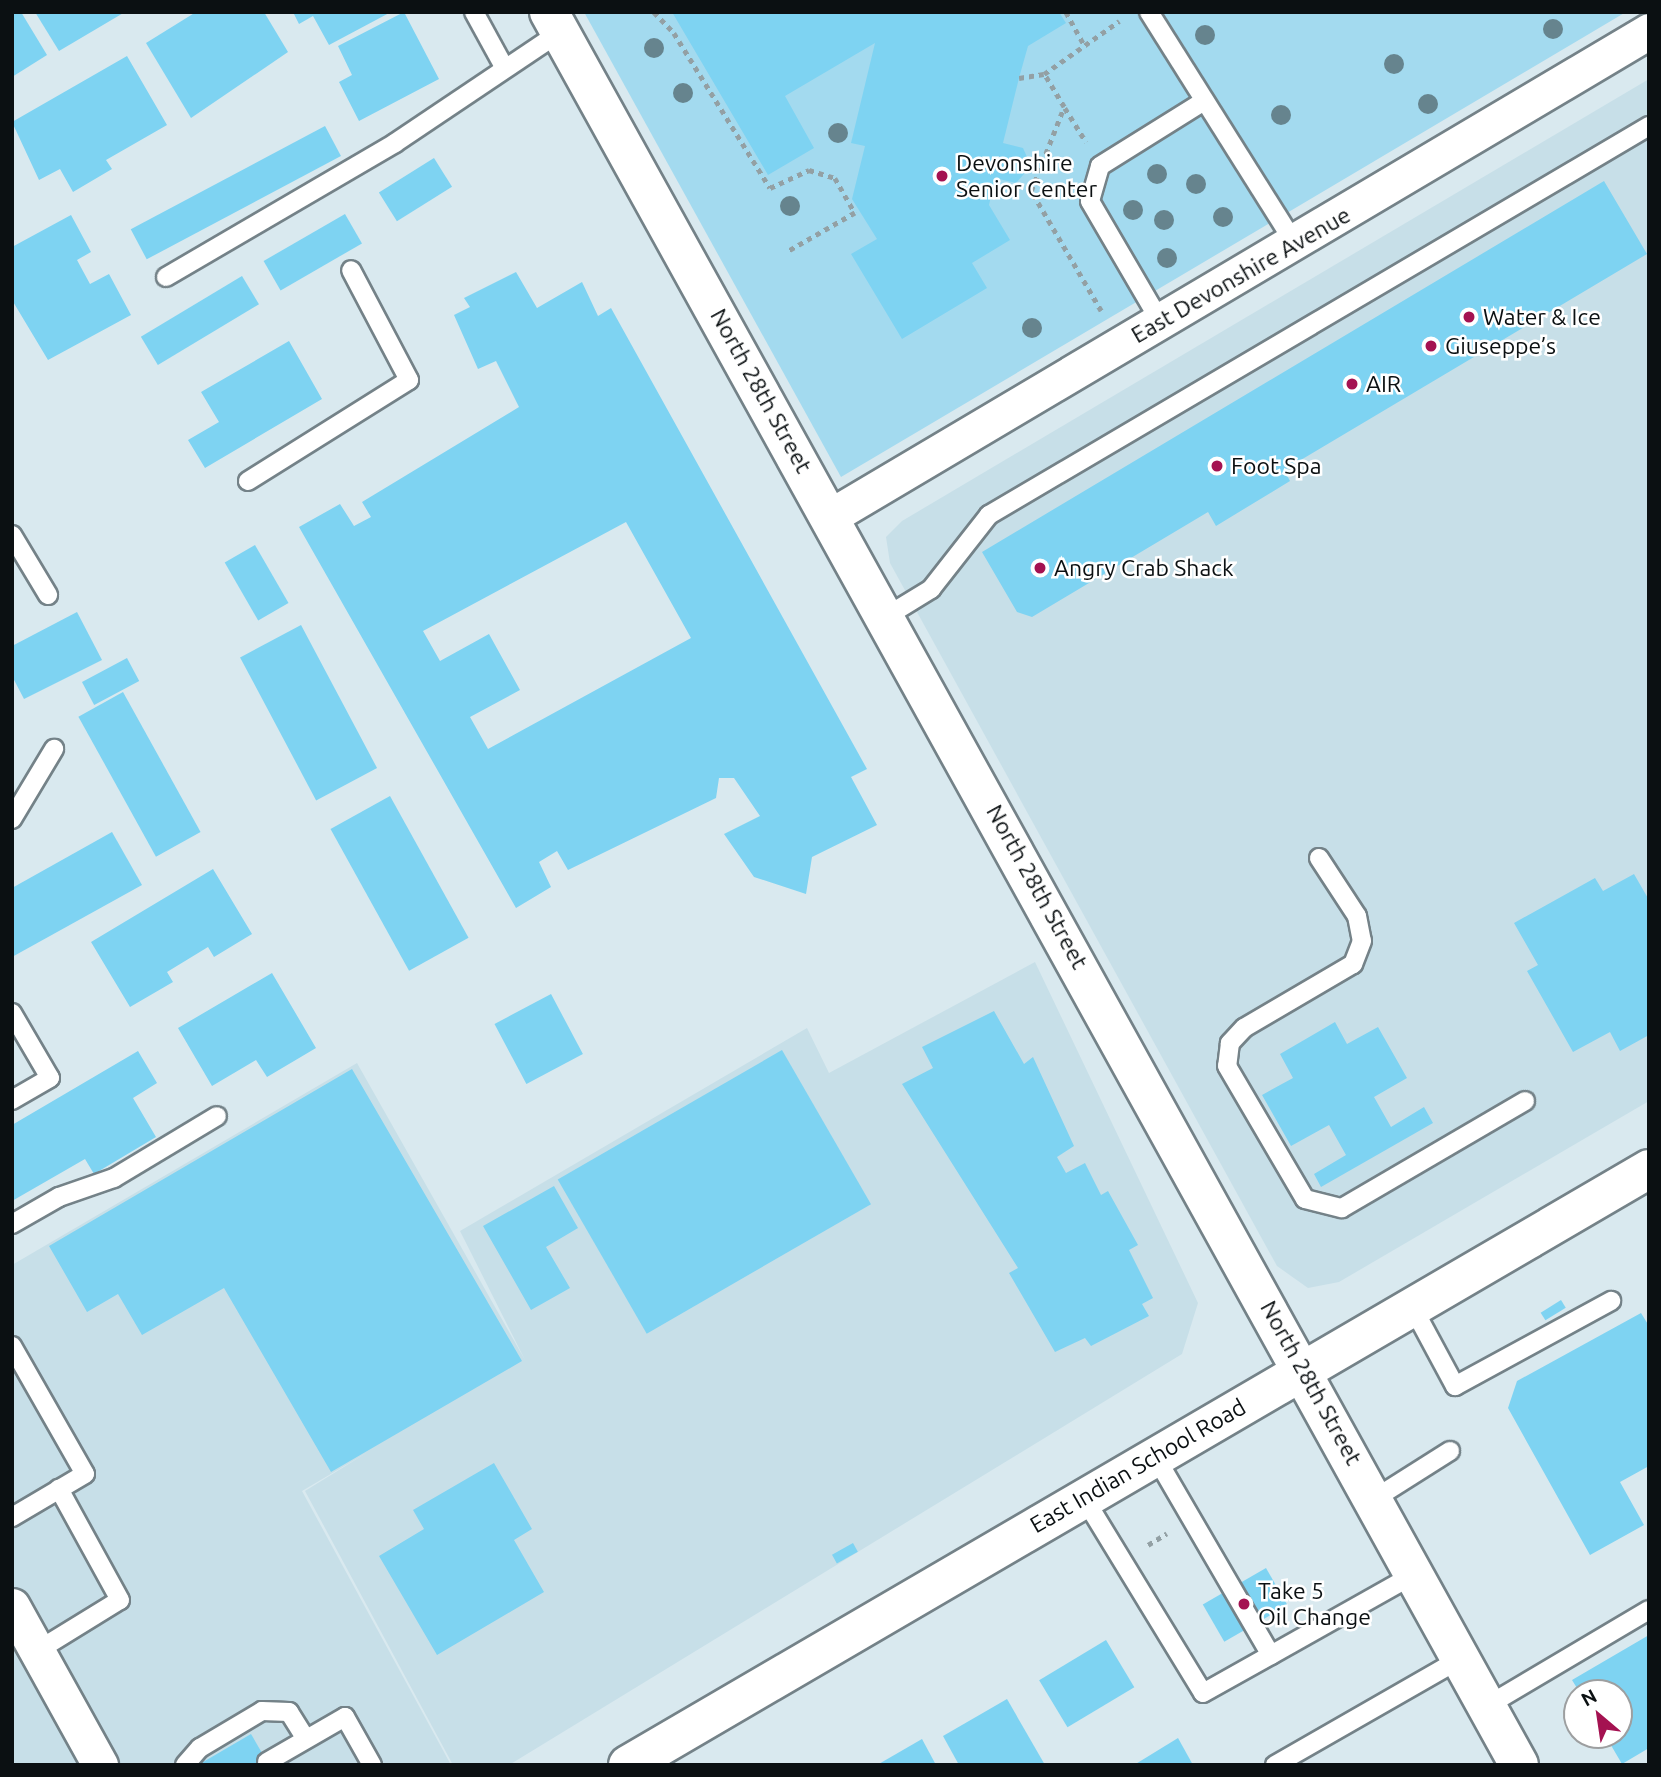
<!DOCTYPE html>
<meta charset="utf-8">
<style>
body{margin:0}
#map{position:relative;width:1661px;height:1777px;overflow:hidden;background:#d9e9ef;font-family:Ubuntu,sans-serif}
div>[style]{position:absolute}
.built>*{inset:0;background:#c7dfe8}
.green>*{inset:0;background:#a3daef}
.building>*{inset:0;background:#7ed3f2;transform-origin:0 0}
.path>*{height:4.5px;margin-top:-2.25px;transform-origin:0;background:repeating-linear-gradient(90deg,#93a0a4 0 5px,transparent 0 10px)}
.roads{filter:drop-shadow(2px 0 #748288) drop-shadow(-2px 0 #748288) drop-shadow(0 2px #748288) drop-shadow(0 -2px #748288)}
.service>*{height:18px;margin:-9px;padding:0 9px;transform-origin:9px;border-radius:9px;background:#fff}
.minor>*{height:35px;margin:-17.5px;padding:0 17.5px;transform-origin:17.5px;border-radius:17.5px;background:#fff}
.tertiary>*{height:38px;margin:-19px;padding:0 19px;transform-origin:19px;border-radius:19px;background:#fff}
.secondary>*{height:38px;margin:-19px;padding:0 19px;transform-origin:19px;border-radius:19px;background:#fff}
.trees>*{width:20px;height:20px;margin:-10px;border-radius:50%;background:#66848e}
.dots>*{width:19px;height:19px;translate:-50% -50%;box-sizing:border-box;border:4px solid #fff;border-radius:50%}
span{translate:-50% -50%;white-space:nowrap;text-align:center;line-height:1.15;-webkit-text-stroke:5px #fff;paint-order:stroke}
.poi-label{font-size:23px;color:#0b1012}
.left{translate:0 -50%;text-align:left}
.street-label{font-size:23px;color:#0b1012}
.frame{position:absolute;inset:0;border:14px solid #0b1012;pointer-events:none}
.north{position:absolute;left:1563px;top:1679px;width:70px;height:70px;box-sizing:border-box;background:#fff;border:2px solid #9d9fa0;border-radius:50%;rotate:331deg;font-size:19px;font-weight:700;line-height:28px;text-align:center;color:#0b1012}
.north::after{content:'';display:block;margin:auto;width:24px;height:32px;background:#a41251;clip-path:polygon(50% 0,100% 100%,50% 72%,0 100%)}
</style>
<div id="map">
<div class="built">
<div style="clip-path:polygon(1649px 79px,1649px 1101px,1339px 1282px,1308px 1288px,1277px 1266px,890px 563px,886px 537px,902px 521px)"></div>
<div style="clip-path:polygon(1035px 962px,1198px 1303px,1182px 1354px,509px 1765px,453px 1765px,305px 1491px,368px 1452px,302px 1491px,451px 1765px,12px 1765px,12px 1265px,357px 1063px,525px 1360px,460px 1231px,807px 1028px,829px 1073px)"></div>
</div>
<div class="green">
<div style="clip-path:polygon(584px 12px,1626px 12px,841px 477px)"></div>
</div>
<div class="building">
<div style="clip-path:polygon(12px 12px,21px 12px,47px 55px,12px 77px)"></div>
<div style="clip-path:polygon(35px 12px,125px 12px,59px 51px)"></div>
<div style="clip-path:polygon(196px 12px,264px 12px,288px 52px,191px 118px,146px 43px)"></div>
<div style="clip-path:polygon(293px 12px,391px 12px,329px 45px,313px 16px,299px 24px)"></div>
<div style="clip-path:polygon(404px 12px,439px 79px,359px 121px,339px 82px,352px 75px,338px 46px)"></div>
<div style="clip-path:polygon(672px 12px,1059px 12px,1066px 23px,1028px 46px,1019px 78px,1003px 143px,1023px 148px,1031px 166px,1016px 183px,995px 178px,989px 205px,1010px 240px,972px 263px,987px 288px,902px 339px,851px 254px,877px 239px,852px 199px,865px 146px,851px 143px,875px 43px,785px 96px,814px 148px,768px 175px)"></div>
<div style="clip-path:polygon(127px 56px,167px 125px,106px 160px,112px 169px,73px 192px,60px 169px,39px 180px,12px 122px)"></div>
<div style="left:325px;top:126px;width:34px;height:220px;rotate:62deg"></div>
<div style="left:434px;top:158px;width:34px;height:65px;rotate:58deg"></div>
<div style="clip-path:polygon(1604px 181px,1647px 254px,1284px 470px,1290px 481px,1216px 526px,1208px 512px,1032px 617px,1017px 612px,982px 552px)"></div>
<div style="left:345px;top:214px;width:34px;height:94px;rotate:60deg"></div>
<div style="clip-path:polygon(71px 215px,91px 252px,77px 260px,90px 284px,109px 274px,131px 315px,48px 360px,12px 300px,12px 247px)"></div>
<div style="clip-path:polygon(evenodd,516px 272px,537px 308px,582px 282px,598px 316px,611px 308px,867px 769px,851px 777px,877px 825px,812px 857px,806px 894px,754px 877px,724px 834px,760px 816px,734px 778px,719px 778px,716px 798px,568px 870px,557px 851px,539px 862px,551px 887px,516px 908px,299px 527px,340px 504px,354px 526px,371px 517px,362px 502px,519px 407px,496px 361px,478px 369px,454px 315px,470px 307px,464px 298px,516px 272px,626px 522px,691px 638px,488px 749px,470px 717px,520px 690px,489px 634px,440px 661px,423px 631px,626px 522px)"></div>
<div style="left:242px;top:276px;width:33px;height:118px;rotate:59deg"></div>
<div style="clip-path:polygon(289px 341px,322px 399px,205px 468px,188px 440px,219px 422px,201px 392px)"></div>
<div style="left:255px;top:545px;width:67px;height:35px;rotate:60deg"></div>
<div style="clip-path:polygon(77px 612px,102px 660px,24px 699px,12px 676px,12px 646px)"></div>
<div style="left:301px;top:625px;width:162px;height:69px;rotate:62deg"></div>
<div style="left:127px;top:658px;width:26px;height:51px;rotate:62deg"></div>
<div style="left:123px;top:692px;width:160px;height:51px;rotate:61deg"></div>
<div style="left:390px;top:796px;width:162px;height:68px;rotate:61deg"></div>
<div style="clip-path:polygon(112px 832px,142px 885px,12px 957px,12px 888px)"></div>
<div style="clip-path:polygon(213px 869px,252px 934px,214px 957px,208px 947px,167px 972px,173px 982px,130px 1007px,91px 942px)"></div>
<div style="clip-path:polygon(1634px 874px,1649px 900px,1649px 1035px,1620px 1051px,1610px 1032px,1573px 1052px,1527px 971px,1538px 965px,1514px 923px,1595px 878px,1603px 891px)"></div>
<div style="clip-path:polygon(272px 973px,316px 1048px,267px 1077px,256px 1060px,212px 1086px,178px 1028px)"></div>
<div style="left:551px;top:994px;width:68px;height:64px;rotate:62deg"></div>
<div style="clip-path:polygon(994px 1011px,1024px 1064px,1033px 1057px,1074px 1146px,1057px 1157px,1066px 1173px,1085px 1163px,1101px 1195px,1108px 1191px,1138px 1245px,1129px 1250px,1153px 1298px,1142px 1304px,1149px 1316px,1091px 1346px,1085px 1338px,1055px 1352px,1009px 1273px,1018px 1268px,902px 1084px,933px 1068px,922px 1047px)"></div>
<div style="clip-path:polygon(1335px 1022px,1347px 1044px,1378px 1027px,1407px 1078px,1374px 1097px,1391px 1127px,1424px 1107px,1433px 1123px,1321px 1187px,1314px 1174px,1346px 1155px,1329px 1125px,1291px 1146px,1262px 1095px,1293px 1078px,1280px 1054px)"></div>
<div style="left:782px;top:1050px;width:178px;height:259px;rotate:60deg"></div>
<div style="clip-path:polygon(138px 1051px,157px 1083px,133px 1098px,156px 1137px,94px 1174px,85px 1159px,12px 1201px,12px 1125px)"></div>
<div style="clip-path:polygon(352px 1069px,522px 1361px,331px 1472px,224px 1288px,142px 1335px,118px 1294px,87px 1312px,49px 1246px)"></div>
<div style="clip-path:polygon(554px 1186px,578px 1228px,546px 1247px,570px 1288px,531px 1310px,483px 1226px)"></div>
<div style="left:1561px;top:1300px;width:9px;height:24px;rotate:58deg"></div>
<div style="clip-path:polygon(1641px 1313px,1649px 1326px,1649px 1466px,1620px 1482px,1644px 1525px,1590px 1555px,1508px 1408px,1517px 1381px)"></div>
<div style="clip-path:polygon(494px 1463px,532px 1529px,514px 1540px,544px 1592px,437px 1655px,379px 1556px,424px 1529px,413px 1510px)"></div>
<div style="left:853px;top:1543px;width:10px;height:24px;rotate:61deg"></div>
<div style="left:1266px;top:1568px;width:43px;height:73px;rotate:60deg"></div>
<div style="clip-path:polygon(1649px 1635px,1649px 1748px,1622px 1764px,1605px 1735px,1619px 1735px,1619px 1693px,1580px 1693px,1572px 1680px)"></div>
<div style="left:1106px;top:1640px;width:55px;height:78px;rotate:59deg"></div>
<div style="clip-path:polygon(1007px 1699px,1045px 1765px,959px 1765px,943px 1736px)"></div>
<div style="clip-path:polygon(251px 1734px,269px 1765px,198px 1765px)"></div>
<div style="clip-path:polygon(1178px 1738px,1193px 1765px,1134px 1765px)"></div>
<div style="clip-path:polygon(922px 1739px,936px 1765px,877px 1765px)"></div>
</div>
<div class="path">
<div style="left:654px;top:12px;width:29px;rotate:46deg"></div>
<div style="left:674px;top:33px;width:182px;rotate:58.2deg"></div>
<div style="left:770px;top:188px;width:43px;rotate:-24.8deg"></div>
<div style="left:809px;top:170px;width:27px;rotate:17deg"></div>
<div style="left:835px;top:178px;width:40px;rotate:60.3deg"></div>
<div style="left:855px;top:213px;width:78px;rotate:150.2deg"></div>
<div style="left:1066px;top:12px;width:38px;rotate:61deg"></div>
<div style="left:1019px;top:78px;width:25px;rotate:-9deg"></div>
<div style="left:1065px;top:108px;width:40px;rotate:58deg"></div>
<div style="left:1101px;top:311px;width:139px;rotate:-120.3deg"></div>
<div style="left:1031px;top:191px;width:90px;rotate:-68.6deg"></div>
<div style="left:1064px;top:107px;width:39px;rotate:-121deg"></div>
<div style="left:1044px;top:74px;width:92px;rotate:-35.2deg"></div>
<div style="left:1148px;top:1545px;width:22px;rotate:-32deg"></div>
</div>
<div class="roads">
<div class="service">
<div style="left:474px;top:12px;width:60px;rotate:61.3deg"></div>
<div style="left:1149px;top:12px;width:274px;rotate:57.8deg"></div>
<div style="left:166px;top:277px;width:265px;rotate:-30.3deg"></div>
<div style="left:395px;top:143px;width:199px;rotate:-33.9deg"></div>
<div style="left:1160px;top:321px;width:139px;rotate:-120.3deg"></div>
<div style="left:1090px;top:201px;width:36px;rotate:-74deg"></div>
<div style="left:1100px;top:166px;width:123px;rotate:-32deg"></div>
<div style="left:248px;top:481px;width:190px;rotate:-32.1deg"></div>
<div style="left:409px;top:380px;width:124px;rotate:-117.8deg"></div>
<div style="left:12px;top:535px;width:70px;rotate:59deg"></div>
<div style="left:887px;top:616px;width:52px;rotate:-31.5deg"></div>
<div style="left:931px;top:589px;width:94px;rotate:-51.9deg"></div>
<div style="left:989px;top:515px;width:766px;rotate:-30.51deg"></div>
<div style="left:12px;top:819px;width:82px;rotate:-59deg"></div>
<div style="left:1319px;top:858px;width:69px;rotate:56.8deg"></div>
<div style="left:1357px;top:916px;width:25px;rotate:79deg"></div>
<div style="left:1362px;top:941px;width:25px;rotate:111deg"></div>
<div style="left:1353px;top:964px;width:126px;rotate:149.6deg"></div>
<div style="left:1244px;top:1028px;width:21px;rotate:133deg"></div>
<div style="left:1230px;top:1043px;width:23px;rotate:97deg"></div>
<div style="left:1227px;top:1066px;width:154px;rotate:59.6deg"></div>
<div style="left:1305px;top:1199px;width:38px;rotate:14deg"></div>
<div style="left:1342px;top:1208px;width:212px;rotate:-30.3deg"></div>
<div style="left:12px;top:1013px;width:75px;rotate:59.7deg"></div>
<div style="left:50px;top:1078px;width:44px;rotate:149.9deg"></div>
<div style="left:12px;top:1224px;width:54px;rotate:-29.9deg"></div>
<div style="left:59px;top:1197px;width:58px;rotate:-19.1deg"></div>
<div style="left:114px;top:1178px;width:120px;rotate:-31deg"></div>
<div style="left:1412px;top:1306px;width:91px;rotate:61.7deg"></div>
<div style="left:1455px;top:1386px;width:178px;rotate:-28.6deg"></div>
<div style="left:12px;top:1346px;width:147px;rotate:60.3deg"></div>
<div style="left:85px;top:1474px;width:85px;rotate:149.5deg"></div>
<div style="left:1155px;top:1456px;width:230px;rotate:59.8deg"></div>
<div style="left:1271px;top:1655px;width:165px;rotate:-29.4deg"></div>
<div style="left:1084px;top:1498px;width:228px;rotate:58.6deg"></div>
<div style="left:1203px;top:1693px;width:78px;rotate:-29.2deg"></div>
<div style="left:1374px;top:1499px;width:90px;rotate:-32.3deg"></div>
<div style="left:37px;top:1651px;width:97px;rotate:-31.6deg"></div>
<div style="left:120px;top:1600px;width:127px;rotate:-118.8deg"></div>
<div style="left:1487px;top:1706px;width:188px;rotate:-30.7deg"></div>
<div style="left:267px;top:1762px;width:90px;rotate:-30deg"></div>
<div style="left:345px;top:1717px;width:55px;rotate:60.6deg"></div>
<div style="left:185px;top:1765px;width:23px;rotate:-49deg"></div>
<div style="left:200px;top:1748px;width:72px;rotate:-30.8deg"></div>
<div style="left:262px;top:1711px;width:27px;rotate:2deg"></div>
<div style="left:289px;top:1712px;width:31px;rotate:58deg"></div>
<div style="left:1275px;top:1765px;width:213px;rotate:-29.8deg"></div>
</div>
<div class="minor">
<div style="left:831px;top:516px;width:951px;rotate:-30.66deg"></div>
<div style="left:12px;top:1606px;width:182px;rotate:61deg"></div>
</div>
<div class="tertiary">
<div style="left:549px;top:12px;width:2003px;rotate:61.04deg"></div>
</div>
<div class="secondary">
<div style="left:628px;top:1765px;width:1182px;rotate:-30.27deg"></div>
</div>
</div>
<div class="trees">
<div style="left:1553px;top:29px"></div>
<div style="left:1205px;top:35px"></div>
<div style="left:654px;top:48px"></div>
<div style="left:1394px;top:64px"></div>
<div style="left:683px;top:93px"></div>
<div style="left:1428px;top:104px"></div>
<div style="left:1281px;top:115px"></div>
<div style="left:838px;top:133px"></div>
<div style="left:1157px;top:174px"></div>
<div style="left:1196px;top:184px"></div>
<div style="left:790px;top:206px"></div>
<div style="left:1133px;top:210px"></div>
<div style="left:1223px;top:217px"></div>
<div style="left:1164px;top:220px"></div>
<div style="left:1167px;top:258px"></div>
<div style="left:1032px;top:328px"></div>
</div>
<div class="dots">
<div style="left:942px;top:176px;background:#a41251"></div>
<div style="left:1469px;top:317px;background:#a41251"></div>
<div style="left:1431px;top:346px;background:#a41251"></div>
<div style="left:1352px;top:384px;background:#a41251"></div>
<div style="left:1217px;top:466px;background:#a41251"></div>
<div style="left:1040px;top:568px;background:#a41251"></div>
<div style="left:1244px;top:1604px;background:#a41251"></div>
</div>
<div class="poi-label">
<span class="left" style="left:956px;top:176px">Devonshire<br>Senior Center</span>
<span class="left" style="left:1483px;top:317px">Water &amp; Ice</span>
<span class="left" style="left:1445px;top:346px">Giuseppe’s</span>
<span class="left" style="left:1366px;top:384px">AIR</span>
<span class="left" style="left:1231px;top:466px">Foot Spa</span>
<span class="left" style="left:1054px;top:568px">Angry Crab Shack</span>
<span class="left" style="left:1258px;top:1604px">Take 5<br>Oil Change</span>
</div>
<div class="street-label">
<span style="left:1241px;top:275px;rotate:-30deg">East Devonshire Avenue</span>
<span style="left:761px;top:391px;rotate:61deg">North 28th Street</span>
<span style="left:1037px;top:887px;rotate:61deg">North 28th Street</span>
<span style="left:1311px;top:1383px;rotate:61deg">North 28th Street</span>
<span style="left:1138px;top:1466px;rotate:-30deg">East Indian School Road</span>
</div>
<div class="frame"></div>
<div class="north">N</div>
</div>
